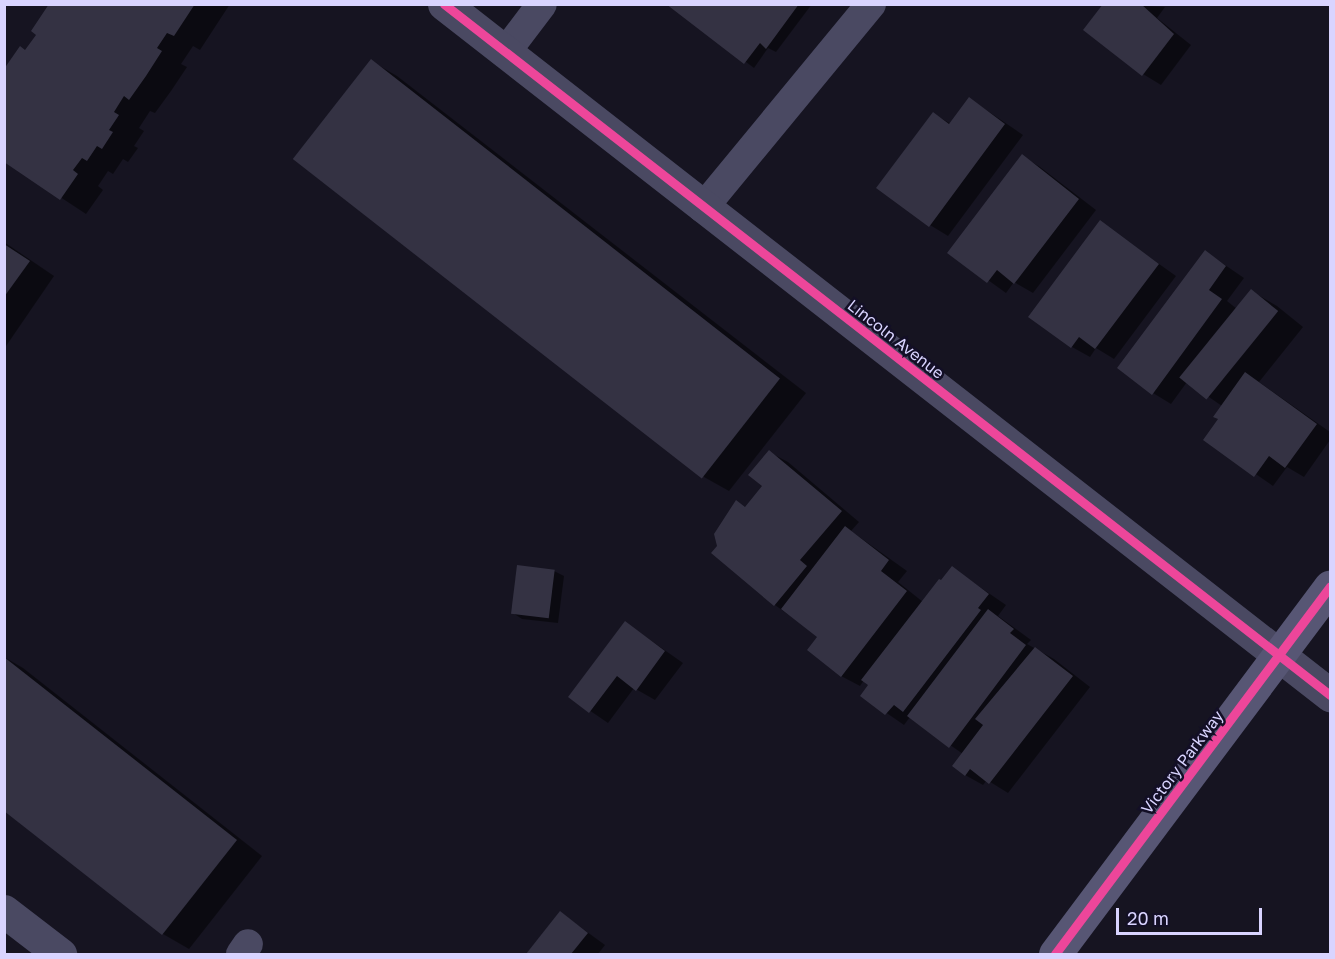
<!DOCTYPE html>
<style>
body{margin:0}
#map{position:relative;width:1335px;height:959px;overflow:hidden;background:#161421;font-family:"Golos Text",sans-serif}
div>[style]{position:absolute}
.shadow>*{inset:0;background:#0007}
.building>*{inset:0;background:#343243;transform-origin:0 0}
.lane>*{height:30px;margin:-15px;padding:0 15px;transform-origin:15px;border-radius:15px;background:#4a4962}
.street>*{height:33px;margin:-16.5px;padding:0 16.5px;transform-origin:16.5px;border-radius:16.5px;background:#4a4962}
.secondary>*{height:33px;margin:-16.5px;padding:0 16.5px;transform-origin:16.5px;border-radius:16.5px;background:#575674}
.cycleway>*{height:9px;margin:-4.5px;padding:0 4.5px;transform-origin:4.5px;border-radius:4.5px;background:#ed469a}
span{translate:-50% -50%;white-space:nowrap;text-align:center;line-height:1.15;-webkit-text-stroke:5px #130f26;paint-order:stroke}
.street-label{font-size:16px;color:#d9d4ff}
.frame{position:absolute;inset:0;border:6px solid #d9d4ff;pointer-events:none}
.scale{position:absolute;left:1116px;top:908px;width:146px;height:27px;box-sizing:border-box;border:3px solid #d9d4ff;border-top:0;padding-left:8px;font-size:18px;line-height:21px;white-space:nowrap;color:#d9d4ff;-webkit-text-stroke:4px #130f26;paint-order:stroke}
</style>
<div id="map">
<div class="shadow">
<div style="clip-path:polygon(51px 4px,230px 4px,200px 50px,193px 46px,181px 64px,187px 67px,171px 91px,155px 113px,150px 111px,139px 128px,144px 131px,134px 146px,138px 148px,128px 162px,123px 159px,113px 174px,108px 171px,98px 186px,103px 190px,86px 214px,4px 160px,26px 52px,38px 35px)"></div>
<div style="clip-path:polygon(669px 4px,812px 4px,776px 52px,768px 48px,754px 68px)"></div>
<div style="clip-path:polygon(1105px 4px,1165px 7px,1157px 18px,1191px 45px,1161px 85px,1143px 74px)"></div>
<div style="clip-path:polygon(371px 61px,397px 76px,806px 393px,729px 491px,704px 477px)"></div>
<div style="clip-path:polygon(970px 99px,1023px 135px,948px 236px,930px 225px,934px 114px,951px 124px)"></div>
<div style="clip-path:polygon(1022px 156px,1040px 167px,1096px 210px,1033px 293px,1014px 282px,1006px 293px,949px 252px)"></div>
<div style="clip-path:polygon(1100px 222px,1176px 276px,1114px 359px,1096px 348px,1090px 357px,1072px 347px)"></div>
<div style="clip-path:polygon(4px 242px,54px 276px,4px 349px)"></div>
<div style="clip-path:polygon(1206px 252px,1244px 278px,1227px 301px,1237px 309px,1251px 291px,1277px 306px,1303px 327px,1259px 382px,1330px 432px,1330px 440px,1304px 477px,1287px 467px,1273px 486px,1205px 439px,1220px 419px,1222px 406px,1187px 382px,1171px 404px,1153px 393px)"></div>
<div style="clip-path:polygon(769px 452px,788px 462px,859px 522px,851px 531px,907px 571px,898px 582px,923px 602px,952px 568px,1006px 605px,998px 616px,1031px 640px,1027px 644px,1054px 659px,1090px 687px,1008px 793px,987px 780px,983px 785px,965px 775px,963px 754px,910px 717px,904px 725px,862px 696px,870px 685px,864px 680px,860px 686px,841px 676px,819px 637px,775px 605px,718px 546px,737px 502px,746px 508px,764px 486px)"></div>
<div style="clip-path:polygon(554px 571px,564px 576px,558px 623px,522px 619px,513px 613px)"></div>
<div style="clip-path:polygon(626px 623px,683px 663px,655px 700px,634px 688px,608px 723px,570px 697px)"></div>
<div style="clip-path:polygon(4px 657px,23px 668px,262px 856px,189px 949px,163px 934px,4px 809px)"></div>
<div style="clip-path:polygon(561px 913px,605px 945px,598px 954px,528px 954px)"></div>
</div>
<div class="building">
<div style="clip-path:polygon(49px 4px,195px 4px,174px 36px,167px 33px,157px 48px,162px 51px,146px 76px,129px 100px,124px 96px,114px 112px,119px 115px,109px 130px,113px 132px,102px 149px,97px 146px,87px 161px,82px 158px,73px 170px,78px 174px,60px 200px,4px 162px,4px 69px,20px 46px,25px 50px,36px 35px,31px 31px)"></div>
<div style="clip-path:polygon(666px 4px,799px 4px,766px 49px,760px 43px,744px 64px)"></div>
<div style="clip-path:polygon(1103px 4px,1141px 4px,1174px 34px,1142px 76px,1083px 30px)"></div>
<div style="left:371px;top:59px;width:519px;height:127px;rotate:38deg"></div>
<div style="clip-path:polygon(969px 97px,1005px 124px,929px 227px,876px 188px,933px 112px,949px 124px)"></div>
<div style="clip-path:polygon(1022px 154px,1079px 199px,1014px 284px,997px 270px,987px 283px,947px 253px)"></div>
<div style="clip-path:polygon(1100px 220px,1159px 264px,1095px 349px,1079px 337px,1071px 348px,1028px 317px)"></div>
<div style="clip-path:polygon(4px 244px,30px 261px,4px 297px)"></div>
<div style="clip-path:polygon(1205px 250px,1226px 266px,1209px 290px,1222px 299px,1152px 395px,1117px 368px)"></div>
<div style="left:1251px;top:289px;width:35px;height:114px;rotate:39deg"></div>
<div style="clip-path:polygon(1245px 372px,1317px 424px,1285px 468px,1269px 456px,1254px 477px,1203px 440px,1218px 419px,1213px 417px)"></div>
<div style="clip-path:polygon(769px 450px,842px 511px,800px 560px,807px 566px,774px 606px,711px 553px,717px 546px,714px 534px,736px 500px,745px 507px,762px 486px,748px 475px)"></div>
<div style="clip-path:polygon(845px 526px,889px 560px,881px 571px,907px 591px,841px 677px,807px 650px,817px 637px,781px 609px)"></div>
<div style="left:517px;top:565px;width:38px;height:49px;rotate:7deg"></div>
<div style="clip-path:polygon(952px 566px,989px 594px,978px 608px,981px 610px,903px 712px,894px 705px,885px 715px,860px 696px,868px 685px,861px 680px,939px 579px,941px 580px)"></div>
<div style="clip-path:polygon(988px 609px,1014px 629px,1010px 633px,1026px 645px,949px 748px,907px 716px)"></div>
<div style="clip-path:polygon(625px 621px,665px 651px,636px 691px,617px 676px,589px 713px,568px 697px)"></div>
<div style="clip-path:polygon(1035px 647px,1073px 676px,989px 784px,970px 769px,965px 776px,952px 766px,983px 725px,975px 719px)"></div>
<div style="clip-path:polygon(4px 657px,237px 840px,162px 935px,4px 811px)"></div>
<div style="clip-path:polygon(560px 911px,588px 933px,571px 954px,526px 954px)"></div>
</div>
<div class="lane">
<div style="left:505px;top:53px;width:61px;rotate:-52.9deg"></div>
<div style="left:703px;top:208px;width:264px;rotate:-50.5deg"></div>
<div style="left:241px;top:954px;width:12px;rotate:-55deg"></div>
</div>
<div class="street">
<div style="left:444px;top:4px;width:1124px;rotate:37.95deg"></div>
<div style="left:4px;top:911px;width:71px;rotate:37.5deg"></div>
</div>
<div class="secondary">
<div style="left:1055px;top:954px;width:459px;rotate:-53.2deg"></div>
</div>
<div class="cycleway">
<div style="left:444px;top:4px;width:1124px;rotate:37.95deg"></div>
<div style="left:1055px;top:954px;width:459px;rotate:-53.2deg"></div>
</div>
<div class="street-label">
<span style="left:896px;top:339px;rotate:38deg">Lincoln Avenue</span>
<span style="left:1182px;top:762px;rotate:-53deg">Victory Parkway</span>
</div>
<div class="frame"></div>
<div class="scale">20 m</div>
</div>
